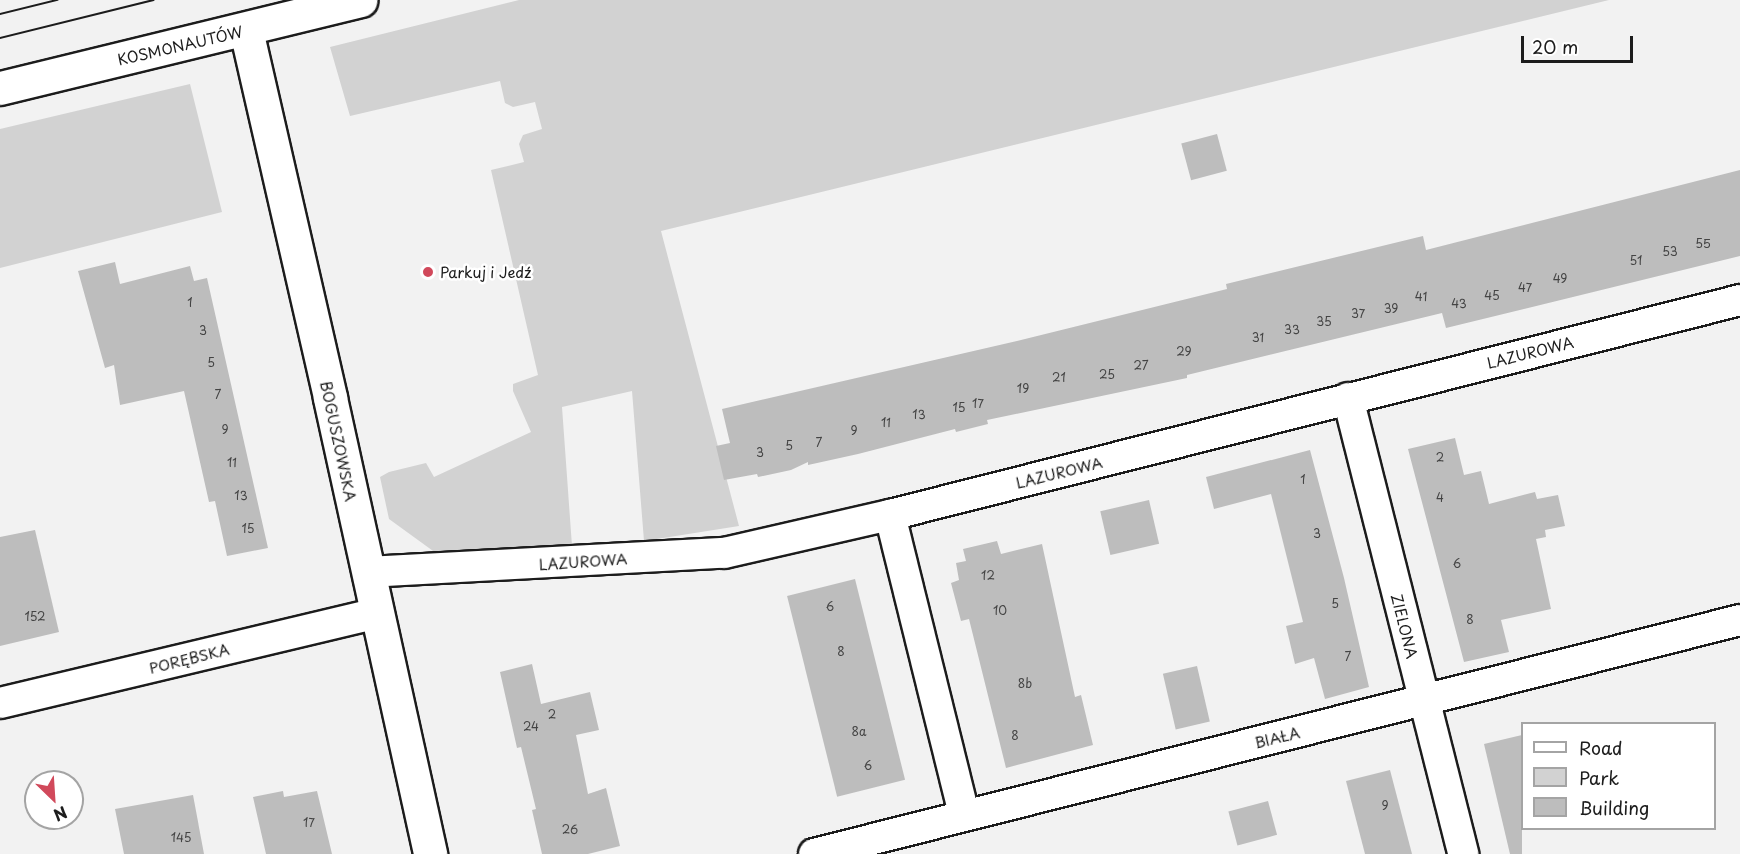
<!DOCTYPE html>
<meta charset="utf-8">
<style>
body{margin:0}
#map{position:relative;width:1740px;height:854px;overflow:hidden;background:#f2f2f2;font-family:"Playpen Sans",sans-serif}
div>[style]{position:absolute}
.green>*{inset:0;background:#d2d2d2}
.building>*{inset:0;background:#bdbdbd;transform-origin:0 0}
.roads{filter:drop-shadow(2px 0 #1c1c1c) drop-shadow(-2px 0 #1c1c1c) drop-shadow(0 2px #1c1c1c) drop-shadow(0 -2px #1c1c1c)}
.street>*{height:30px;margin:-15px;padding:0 15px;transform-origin:15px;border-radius:15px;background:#fff}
.secondary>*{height:33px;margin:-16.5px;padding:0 16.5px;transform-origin:16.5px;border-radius:16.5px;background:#fff}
.tram>*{height:1.5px;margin:-0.75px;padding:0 0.75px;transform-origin:0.75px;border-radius:0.75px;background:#1c1c1c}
.dots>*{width:16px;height:16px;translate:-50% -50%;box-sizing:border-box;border:3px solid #fff;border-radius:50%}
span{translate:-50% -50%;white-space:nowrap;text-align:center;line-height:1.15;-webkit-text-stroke:5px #fff;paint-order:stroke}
.number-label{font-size:12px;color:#444}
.number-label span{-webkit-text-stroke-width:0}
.street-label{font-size:15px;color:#1c1c1c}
.poi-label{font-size:15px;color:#1c1c1c}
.left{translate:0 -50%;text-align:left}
.legend{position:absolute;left:1521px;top:722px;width:195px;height:108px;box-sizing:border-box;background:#fff;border:2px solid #a4a4a4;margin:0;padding:8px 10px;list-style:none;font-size:18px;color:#1c1c1c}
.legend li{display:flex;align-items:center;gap:12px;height:30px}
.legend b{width:30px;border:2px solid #a4a4a4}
.north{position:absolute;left:24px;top:770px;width:60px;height:60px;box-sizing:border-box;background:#fff;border:2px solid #a4a4a4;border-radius:50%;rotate:155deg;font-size:16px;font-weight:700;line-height:24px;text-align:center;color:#1c1c1c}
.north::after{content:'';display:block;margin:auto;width:21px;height:27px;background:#d1495b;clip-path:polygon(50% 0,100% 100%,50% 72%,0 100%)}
.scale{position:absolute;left:1521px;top:36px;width:112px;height:27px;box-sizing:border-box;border:3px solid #1c1c1c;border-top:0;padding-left:8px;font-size:18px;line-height:21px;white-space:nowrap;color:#1c1c1c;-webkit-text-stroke:4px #fff;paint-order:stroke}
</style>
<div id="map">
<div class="green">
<div style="clip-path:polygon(519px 0,1609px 0,661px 231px,739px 526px,644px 541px,632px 391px,562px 407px,572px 546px,440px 556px,389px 519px,380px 477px,389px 472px,426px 463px,434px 477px,531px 432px,513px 391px,513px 384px,538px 375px,491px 170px,524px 162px,519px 144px,523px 135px,542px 129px,535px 102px,513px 107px,505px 103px,500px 81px,350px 116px,330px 47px)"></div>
<div style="clip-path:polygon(190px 84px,222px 212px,0 268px,0 129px)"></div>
</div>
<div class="building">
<div style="left:1217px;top:134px;width:38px;height:37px;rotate:75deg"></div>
<div style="clip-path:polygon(1740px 170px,1740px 256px,1446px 328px,1442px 313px,1187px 375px,1187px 378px,987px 420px,988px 424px,956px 432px,955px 429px,858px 454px,808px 465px,808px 462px,791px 470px,758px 477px,757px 474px,724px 480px,716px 446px,730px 443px,722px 409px,1021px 340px,1227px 289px,1226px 284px,1423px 236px,1426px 250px)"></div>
<div style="clip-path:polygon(115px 262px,120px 284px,190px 266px,194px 281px,207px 278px,268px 548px,227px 556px,215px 501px,209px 502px,184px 391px,120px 405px,114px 365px,105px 368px,78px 271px)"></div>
<div style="clip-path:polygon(1455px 438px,1464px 475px,1481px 471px,1489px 504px,1535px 492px,1537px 499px,1558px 495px,1565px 526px,1545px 530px,1546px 537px,1536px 539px,1551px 609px,1501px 620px,1509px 652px,1464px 662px,1408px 449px)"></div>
<div style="clip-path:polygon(1310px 450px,1344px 578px,1369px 687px,1325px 699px,1314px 658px,1295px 664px,1286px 626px,1303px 622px,1271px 494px,1214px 509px,1206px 477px)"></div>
<div style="left:1149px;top:500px;width:45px;height:50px;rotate:77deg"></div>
<div style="clip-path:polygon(35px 530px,59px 632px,0 646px,0 537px)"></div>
<div style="clip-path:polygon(997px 541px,1001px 554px,1042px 544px,1075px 697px,1081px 695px,1093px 745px,1006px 768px,969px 619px,961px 621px,951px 583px,959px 580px,956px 563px,966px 561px,963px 549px)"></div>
<div style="left:855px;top:579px;width:207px;height:70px;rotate:76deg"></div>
<div style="clip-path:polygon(532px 664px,541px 704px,590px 692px,599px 730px,576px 735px,588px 794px,606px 788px,620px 846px,588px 854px,542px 854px,532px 810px,536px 809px,521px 747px,517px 748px,500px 672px)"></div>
<div style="left:1197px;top:666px;width:57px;height:35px;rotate:77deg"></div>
<div style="clip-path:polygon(1522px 735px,1522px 854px,1510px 854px,1484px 744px)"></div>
<div style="clip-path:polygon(1390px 770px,1412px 854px,1365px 854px,1346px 781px)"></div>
<div style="clip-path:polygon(283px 791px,284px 797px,317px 791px,332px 854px,266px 854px,253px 797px)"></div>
<div style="clip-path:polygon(193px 795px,204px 854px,124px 854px,115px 809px)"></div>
<div style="left:1268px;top:801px;width:35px;height:41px;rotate:75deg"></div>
</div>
<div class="roads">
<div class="street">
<div style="left:1348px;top:398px;width:470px;rotate:75.8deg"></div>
<div style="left:890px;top:515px;width:308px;rotate:76.1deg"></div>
<div style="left:368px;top:572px;width:357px;rotate:-3.1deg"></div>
<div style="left:724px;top:553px;width:170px;rotate:-12.9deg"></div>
<div style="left:890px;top:515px;width:877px;rotate:-14.19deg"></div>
<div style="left:0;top:703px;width:389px;rotate:-13.4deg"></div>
<div style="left:814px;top:854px;width:955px;rotate:-14.18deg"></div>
</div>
<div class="secondary">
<div style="left:246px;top:30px;width:377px;rotate:77.1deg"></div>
<div style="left:330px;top:398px;width:467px;rotate:77.6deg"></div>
<div style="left:0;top:88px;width:371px;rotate:-13.7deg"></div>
</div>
</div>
<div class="tram">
<div style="left:0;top:14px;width:59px;rotate:-13.8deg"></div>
<div style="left:0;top:38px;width:158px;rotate:-13.9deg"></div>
</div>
<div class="dots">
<div style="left:428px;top:272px;background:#d1495b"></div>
</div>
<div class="number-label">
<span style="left:1703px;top:244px">55</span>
<span style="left:1670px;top:252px">53</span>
<span style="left:1636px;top:261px">51</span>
<span style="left:1560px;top:279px">49</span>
<span style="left:1525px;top:288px">47</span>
<span style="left:1492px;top:296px">45</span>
<span style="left:1421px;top:297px">41</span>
<span style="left:190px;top:303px">1</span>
<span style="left:1459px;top:304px">43</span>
<span style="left:1391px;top:309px">39</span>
<span style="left:1358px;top:314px">37</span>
<span style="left:1324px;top:322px">35</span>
<span style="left:1292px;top:330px">33</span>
<span style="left:203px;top:331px">3</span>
<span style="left:1258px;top:338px">31</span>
<span style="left:1184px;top:352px">29</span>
<span style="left:211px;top:363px">5</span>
<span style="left:1141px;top:366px">27</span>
<span style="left:1107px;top:375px">25</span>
<span style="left:1059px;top:378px">21</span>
<span style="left:1023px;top:389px">19</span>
<span style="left:218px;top:395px">7</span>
<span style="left:978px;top:404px">17</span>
<span style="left:959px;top:408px">15</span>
<span style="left:919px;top:415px">13</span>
<span style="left:886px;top:423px">11</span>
<span style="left:225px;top:430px">9</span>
<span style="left:854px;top:431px">9</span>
<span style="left:819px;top:443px">7</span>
<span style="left:789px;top:446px">5</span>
<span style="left:760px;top:453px">3</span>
<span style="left:1440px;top:458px">2</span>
<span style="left:232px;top:463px">11</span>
<span style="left:1303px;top:480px">1</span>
<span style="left:241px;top:496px">13</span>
<span style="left:1440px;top:498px">4</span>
<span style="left:248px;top:529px">15</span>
<span style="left:1317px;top:534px">3</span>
<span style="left:1457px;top:564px">6</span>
<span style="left:988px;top:576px">12</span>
<span style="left:1335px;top:604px">5</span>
<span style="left:830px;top:607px">6</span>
<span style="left:1000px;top:611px">10</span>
<span style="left:35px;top:617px">152</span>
<span style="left:1470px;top:620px">8</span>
<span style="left:841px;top:652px">8</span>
<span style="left:1348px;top:657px">7</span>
<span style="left:1025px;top:684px">8b</span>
<span style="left:552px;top:715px">2</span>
<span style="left:531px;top:727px">24</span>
<span style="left:859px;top:732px">8a</span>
<span style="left:1015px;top:736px">8</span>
<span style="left:868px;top:766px">6</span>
<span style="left:1385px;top:806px">9</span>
<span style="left:309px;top:823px">17</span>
<span style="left:570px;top:830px">26</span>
<span style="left:181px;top:838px">145</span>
</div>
<div class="street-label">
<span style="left:180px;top:45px;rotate:-13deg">KOSMONAUTÓW</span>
<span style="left:1530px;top:352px;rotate:-14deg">LAZUROWA</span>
<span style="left:339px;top:441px;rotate:78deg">BOGUSZOWSKA</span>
<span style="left:1059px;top:472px;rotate:-14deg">LAZUROWA</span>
<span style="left:583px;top:561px;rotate:-4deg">LAZUROWA</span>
<span style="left:1405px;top:626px;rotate:76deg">ZIELONA</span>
<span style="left:189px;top:658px;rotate:-14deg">PORĘBSKA</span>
<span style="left:1277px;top:737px;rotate:-14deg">BIAŁA</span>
</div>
<div class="poi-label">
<span class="left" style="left:440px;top:272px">Parkuj i Jedź</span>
</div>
<ul class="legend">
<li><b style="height:8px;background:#fff"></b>Road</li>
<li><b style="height:16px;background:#d2d2d2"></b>Park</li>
<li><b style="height:16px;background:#bdbdbd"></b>Building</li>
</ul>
<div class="north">N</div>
<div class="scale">20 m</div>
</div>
